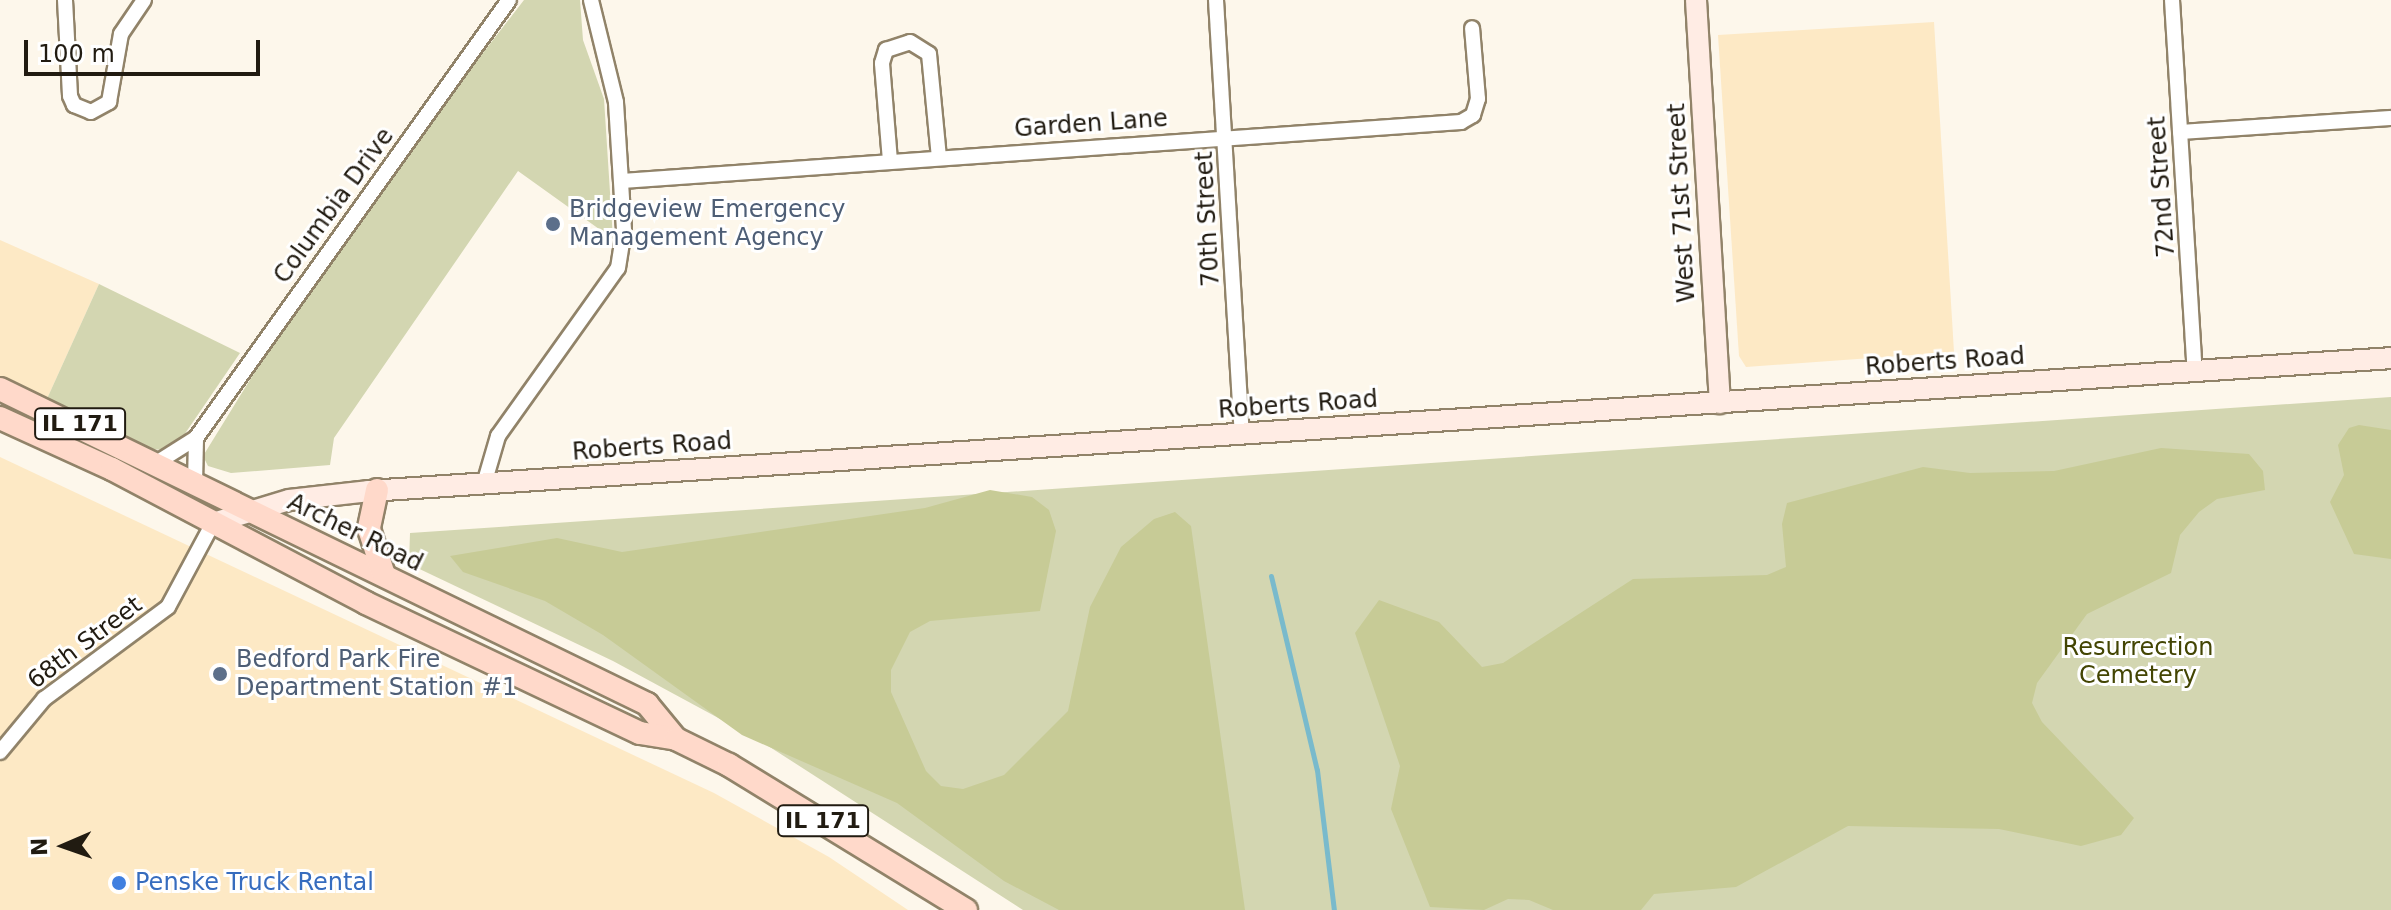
<!DOCTYPE html>
<style>
body{margin:0}
#map{position:relative;width:2391px;height:910px;overflow:hidden;background:#fdf7eb;font-family:"DejaVu Sans",sans-serif}
div>[style]{position:absolute}
.built>*{inset:0;background:#fde9c5}
.green>*{inset:0;background:#d3d6b1}
.forest>*{inset:0;background:#c7cb96}
.stream>*{height:5px;margin:-2.5px;padding:0 2.5px;transform-origin:2.5px;border-radius:2.5px;background:#79bacc}
.roads{filter:drop-shadow(2px 0 #918369) drop-shadow(-2px 0 #918369) drop-shadow(0 2px #918369) drop-shadow(0 -2px #918369)}
.street>*{height:14px;margin:-7px;padding:0 7px;transform-origin:7px;border-radius:7px;background:#fff}
.secondary>*{height:20px;margin:-10px;padding:0 10px;transform-origin:10px;border-radius:10px;background:#ffece4}
.primary>*{height:22px;margin:-11px;padding:0 11px;transform-origin:11px;border-radius:11px;background:#ffd9ca}
.dots>*{width:22px;height:22px;translate:-50% -50%;box-sizing:border-box;border:4px solid #fff;border-radius:50%}
span{translate:-50% -50%;white-space:nowrap;text-align:center;line-height:1.15;-webkit-text-stroke:6px #fff;paint-order:stroke}
.shield-label span{padding:2px 6px;background:#fff;border:2px solid;border-radius:6px;-webkit-text-stroke-width:0}
.shield-label{font-size:22px;color:#211b11;font-weight:700}
.street-label{font-size:24px;color:#211b11}
.service-label{font-size:24px;color:#4e5e75}
.left{translate:0 -50%;text-align:left}
.park-label{font-size:24px;color:#434503}
.shop-label{font-size:24px;color:#366cbe}
.north{position:absolute;left:24px;top:806px;width:80px;height:80px;-webkit-text-stroke:6px #fff;paint-order:stroke;rotate:268deg;font-size:22px;font-weight:700;line-height:32px;text-align:center;color:#211b11}
.north::after{content:'';display:block;margin:auto;width:28px;height:36px;background:#211b11;clip-path:polygon(50% 0,100% 100%,50% 72%,0 100%)}
.scale{position:absolute;left:24px;top:40px;width:236px;height:36px;box-sizing:border-box;border:4px solid #211b11;border-top:0;padding-left:10px;font-size:24px;line-height:28px;white-space:nowrap;color:#211b11;-webkit-text-stroke:6px #fff;paint-order:stroke}
</style>
<div id="map">
<div class="built">
<div style="clip-path:polygon(1934px 22px,1954px 352px,1746px 367px,1739px 356px,1718px 35px)"></div>
<div style="clip-path:polygon(0 240px,99px 284px,46px 401px,0 377px)"></div>
<div style="clip-path:polygon(0 457px,714px 793px,829px 857px,908px 910px,0 910px)"></div>
</div>
<div class="green">
<div style="clip-path:polygon(524px 0,580px 0,583px 40px,604px 99px,613px 239px,518px 171px,334px 438px,330px 465px,231px 473px,208px 466px,203px 456px,264px 357px,424px 129px)"></div>
<div style="clip-path:polygon(99px 284px,240px 353px,182px 438px,165px 450px,149px 449px,46px 401px)"></div>
<div style="clip-path:polygon(2391px 397px,2391px 910px,1023px 910px,759px 740px,613px 661px,409px 564px,410px 533px)"></div>
</div>
<div class="forest">
<div style="clip-path:polygon(2359px 425px,2391px 430px,2391px 559px,2354px 554px,2330px 502px,2344px 475px,2338px 445px,2349px 428px)"></div>
<div style="clip-path:polygon(2161px 448px,2249px 454px,2263px 471px,2265px 490px,2217px 499px,2199px 512px,2180px 535px,2171px 573px,2087px 614px,2037px 683px,2032px 703px,2042px 722px,2134px 818px,2121px 835px,2081px 846px,1999px 829px,1848px 826px,1736px 887px,1654px 894px,1641px 910px,1553px 910px,1529px 900px,1508px 899px,1484px 910px,1430px 907px,1391px 809px,1400px 766px,1355px 633px,1379px 600px,1439px 622px,1482px 667px,1503px 663px,1633px 579px,1767px 575px,1786px 567px,1782px 524px,1787px 503px,1923px 467px,1970px 473px,2054px 471px)"></div>
<div style="clip-path:polygon(990px 490px,1032px 497px,1049px 510px,1056px 531px,1040px 611px,930px 621px,910px 632px,891px 670px,891px 692px,926px 771px,941px 786px,963px 789px,1004px 775px,1068px 711px,1090px 607px,1121px 547px,1154px 519px,1175px 512px,1191px 526px,1245px 910px,1059px 910px,1004px 881px,897px 803px,742px 735px,603px 635px,545px 601px,463px 572px,450px 556px,557px 538px,622px 552px,925px 508px)"></div>
</div>
<div class="stream">
<div style="left:1271px;top:576px;width:199px;rotate:76.7deg"></div>
<div style="left:1317px;top:770px;width:141px;rotate:83.1deg"></div>
</div>
<div class="roads">
<div class="street">
<div style="left:65px;top:0;width:96px;rotate:87deg"></div>
<div style="left:70px;top:96px;width:10px;rotate:66deg"></div>
<div style="left:74px;top:105px;width:18px;rotate:22deg"></div>
<div style="left:91px;top:112px;width:21px;rotate:-29deg"></div>
<div style="left:109px;top:102px;width:69px;rotate:-80deg"></div>
<div style="left:121px;top:34px;width:41px;rotate:-55.9deg"></div>
<div style="left:1216px;top:0;width:436px;rotate:86.6deg"></div>
<div style="left:2172px;top:0;width:373px;rotate:86.5deg"></div>
<div style="left:2180px;top:132px;width:211px;rotate:-3.8deg"></div>
<div style="left:890px;top:161px;width:98px;rotate:-94.7deg"></div>
<div style="left:882px;top:63px;width:14px;rotate:-73deg"></div>
<div style="left:886px;top:50px;width:25px;rotate:-18deg"></div>
<div style="left:910px;top:42px;width:22px;rotate:32deg"></div>
<div style="left:929px;top:54px;width:103px;rotate:84.5deg"></div>
<div style="left:622px;top:181px;width:841px;rotate:-4.02deg"></div>
<div style="left:1461px;top:122px;width:14px;rotate:-30deg"></div>
<div style="left:1473px;top:115px;width:17px;rotate:-73deg"></div>
<div style="left:1478px;top:99px;width:71px;rotate:-94.8deg"></div>
<div style="left:158px;top:462px;width:45px;rotate:-32.3deg"></div>
<div style="left:196px;top:438px;width:538px;rotate:-54.45deg"></div>
<div style="left:195px;top:483px;width:45px;rotate:-88.7deg"></div>
<div style="left:484px;top:484px;width:50px;rotate:-73.7deg"></div>
<div style="left:498px;top:436px;width:206px;rotate:-54.5deg"></div>
<div style="left:618px;top:268px;width:38px;rotate:-81deg"></div>
<div style="left:624px;top:230px;width:128px;rotate:-93.6deg"></div>
<div style="left:616px;top:102px;width:105px;rotate:-103.8deg"></div>
<div style="left:0;top:752px;width:69px;rotate:-50.3deg"></div>
<div style="left:44px;top:699px;width:154px;rotate:-36.6deg"></div>
<div style="left:168px;top:607px;width:95px;rotate:-61.8deg"></div>
</div>
<div class="secondary">
<div style="left:1696px;top:0;width:404px;rotate:86.6deg"></div>
<div style="left:213px;top:523px;width:79px;rotate:-16.8deg"></div>
<div style="left:289px;top:500px;width:81px;rotate:-6.4deg"></div>
<div style="left:369px;top:491px;width:2026px;rotate:-3.76deg"></div>
</div>
<div class="primary">
<div style="left:0;top:389px;width:720px;rotate:25.96deg"></div>
<div style="left:647px;top:704px;width:45px;rotate:50.4deg"></div>
<div style="left:0;top:418px;width:123px;rotate:24.5deg"></div>
<div style="left:112px;top:469px;width:287px;rotate:27.8deg"></div>
<div style="left:366px;top:603px;width:303px;rotate:25.4deg"></div>
<div style="left:640px;top:733px;width:36px;rotate:9deg"></div>
<div style="left:676px;top:739px;width:59px;rotate:26.1deg"></div>
<div style="left:729px;top:765px;width:278px;rotate:31.5deg"></div>
<div style="left:377px;top:490px;width:40px;rotate:102deg"></div>
<div style="left:369px;top:529px;width:48px;rotate:71.9deg"></div>
</div>
</div>
<div class="dots">
<div style="left:553px;top:224px;background:#5c6f8a"></div>
<div style="left:220px;top:674px;background:#5c6f8a"></div>
<div style="left:119px;top:883px;background:#3f7fe0"></div>
</div>
<div class="shield-label">
<span style="left:80px;top:424px">IL 171</span>
<span style="left:823px;top:821px">IL 171</span>
</div>
<div class="street-label">
<span style="left:1091px;top:124px;rotate:-4deg">Garden Lane</span>
<span style="left:2162px;top:187px;rotate:-94deg">72nd Street</span>
<span style="left:1682px;top:203px;rotate:-93deg">West 71st Street</span>
<span style="left:334px;top:206px;rotate:-54deg">Columbia Drive</span>
<span style="left:1208px;top:219px;rotate:-93deg">70th Street</span>
<span style="left:1945px;top:362px;rotate:-4deg">Roberts Road</span>
<span style="left:1298px;top:405px;rotate:-4deg">Roberts Road</span>
<span style="left:652px;top:447px;rotate:-4deg">Roberts Road</span>
<span style="left:355px;top:533px;rotate:26deg">Archer Road</span>
<span style="left:85px;top:643px;rotate:-37deg">68th Street</span>
</div>
<div class="service-label">
<span class="left" style="left:569px;top:224px">Bridgeview Emergency<br>Management Agency</span>
<span class="left" style="left:236px;top:674px">Bedford Park Fire<br>Department Station #1</span>
</div>
<div class="park-label">
<span style="left:2138px;top:662px">Resurrection<br>Cemetery</span>
</div>
<div class="shop-label">
<span class="left" style="left:135px;top:883px">Penske Truck Rental</span>
</div>
<div class="north">N</div>
<div class="scale">100 m</div>
</div>
